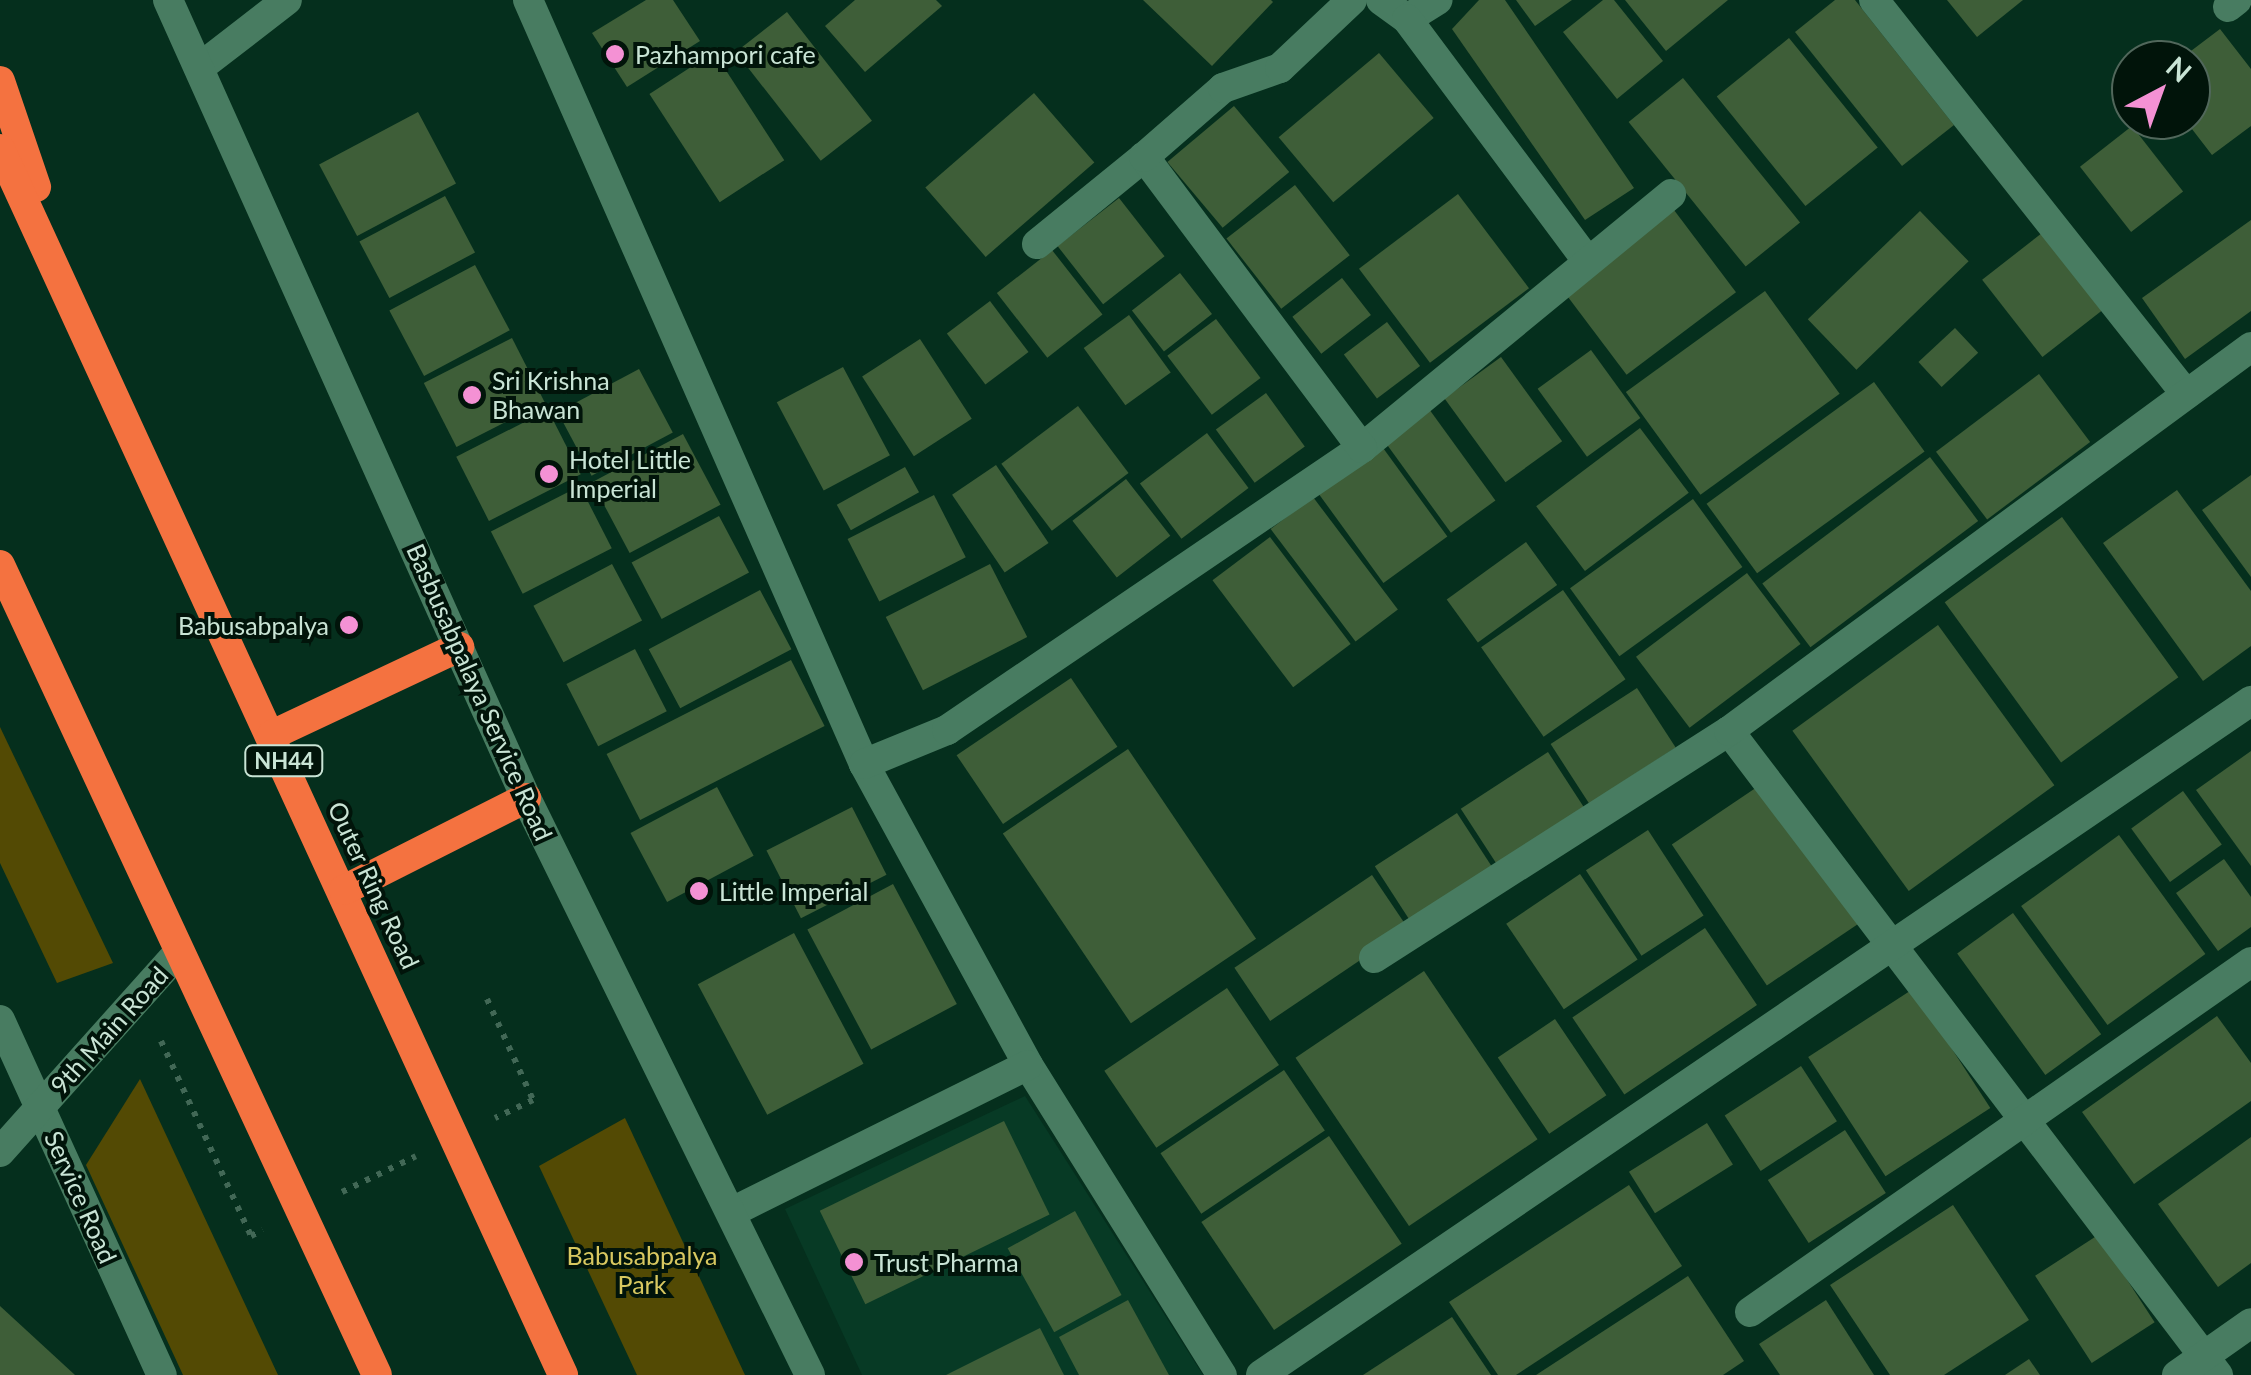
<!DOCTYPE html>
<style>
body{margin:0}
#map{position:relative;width:2251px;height:1375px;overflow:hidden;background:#052f1d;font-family:Lato,sans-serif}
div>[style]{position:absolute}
.built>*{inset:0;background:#073a25}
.green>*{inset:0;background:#534a04}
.building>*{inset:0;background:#3e5e38;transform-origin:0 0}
.path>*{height:6px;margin-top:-3px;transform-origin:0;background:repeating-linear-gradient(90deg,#426856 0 5px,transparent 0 13px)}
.street>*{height:30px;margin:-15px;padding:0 15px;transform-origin:15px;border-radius:15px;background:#487c61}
.secondary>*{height:30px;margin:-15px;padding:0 15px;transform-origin:15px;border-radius:15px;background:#487c61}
.highway>*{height:30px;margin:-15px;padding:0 15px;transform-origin:15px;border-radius:15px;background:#f47240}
.dots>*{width:28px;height:28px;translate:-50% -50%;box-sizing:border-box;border:5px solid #01140a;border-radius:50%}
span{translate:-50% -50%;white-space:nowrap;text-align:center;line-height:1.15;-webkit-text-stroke:8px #01140a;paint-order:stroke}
.shield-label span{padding:2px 8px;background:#01140a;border:2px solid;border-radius:8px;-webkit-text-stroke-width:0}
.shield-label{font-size:22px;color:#c9e4d5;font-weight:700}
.poi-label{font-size:25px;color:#c9e4d5}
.left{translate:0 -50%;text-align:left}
.right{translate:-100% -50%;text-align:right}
.street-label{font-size:25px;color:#c9e4d5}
.park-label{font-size:25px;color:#d8c860}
.north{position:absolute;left:2111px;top:40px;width:100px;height:100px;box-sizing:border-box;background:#01140a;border:2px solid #51675b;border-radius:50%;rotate:41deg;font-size:28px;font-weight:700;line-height:40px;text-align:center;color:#c9e4d5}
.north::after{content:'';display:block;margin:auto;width:35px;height:45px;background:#f491d4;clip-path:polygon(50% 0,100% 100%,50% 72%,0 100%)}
</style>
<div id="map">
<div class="built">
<div style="clip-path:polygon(1025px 1096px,1203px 1375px,862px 1375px,785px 1209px)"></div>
</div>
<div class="green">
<div style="clip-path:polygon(0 727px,113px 963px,57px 983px,0 863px)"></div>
<div style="clip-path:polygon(140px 1079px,278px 1375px,183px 1375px,86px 1165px)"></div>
<div style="clip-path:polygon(625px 1118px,745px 1375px,637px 1375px,539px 1166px)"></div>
</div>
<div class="building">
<div style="clip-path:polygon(646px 0,673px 0,700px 41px,627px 87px,592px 33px)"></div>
<div style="clip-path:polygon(855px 0,936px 0,942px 6px,865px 72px,825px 26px)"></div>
<div style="clip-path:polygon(1143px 0,1271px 0,1273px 2px,1212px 66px)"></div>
<div style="clip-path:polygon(1479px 0,1505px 0,1634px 188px,1585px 220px,1452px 29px)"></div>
<div style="clip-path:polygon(1516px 0,1572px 0,1535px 26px)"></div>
<div style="clip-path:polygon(1603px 0,1614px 0,1663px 61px,1617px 99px,1563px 32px)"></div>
<div style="clip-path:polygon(1625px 0,1728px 0,1666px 51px)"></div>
<div style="clip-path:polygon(1835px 0,1855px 0,1954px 125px,1902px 166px,1795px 32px)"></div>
<div style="clip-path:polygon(1947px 0,2023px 0,1977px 37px)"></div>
<div style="left:787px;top:12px;width:138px;height:65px;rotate:52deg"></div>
<div style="clip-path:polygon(2220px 29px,2251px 69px,2251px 126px,2212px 155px,2185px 120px,2191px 60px,2179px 60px)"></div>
<div style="left:1789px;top:38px;width:141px;height:93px;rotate:51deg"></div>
<div style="left:714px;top:52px;width:129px;height:77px;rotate:57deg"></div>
<div style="left:1379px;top:53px;width:85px;height:131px;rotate:50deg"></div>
<div style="left:1683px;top:78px;width:186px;height:70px;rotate:51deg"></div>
<div style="left:1034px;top:93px;width:92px;height:144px;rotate:49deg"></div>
<div style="left:1234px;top:106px;width:86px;height:87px;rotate:50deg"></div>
<div style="left:418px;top:112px;width:81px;height:112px;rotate:62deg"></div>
<div style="left:2132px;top:126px;width:83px;height:66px;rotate:52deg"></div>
<div style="left:1295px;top:185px;width:89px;height:87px;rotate:52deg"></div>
<div style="left:1458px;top:194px;width:118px;height:124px;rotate:53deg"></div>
<div style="left:445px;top:196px;width:64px;height:97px;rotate:62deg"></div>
<div style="left:1119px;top:198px;width:74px;height:78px;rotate:52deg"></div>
<div style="left:1674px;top:210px;width:103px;height:137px;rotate:53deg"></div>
<div style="left:1920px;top:211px;width:70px;height:156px;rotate:46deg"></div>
<div style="clip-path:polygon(2251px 220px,2251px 311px,2185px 359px,2142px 298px)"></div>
<div style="left:2042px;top:233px;width:98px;height:76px;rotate:52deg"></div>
<div style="left:1052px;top:250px;width:82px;height:70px;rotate:52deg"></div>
<div style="left:475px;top:265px;width:74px;height:97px;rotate:62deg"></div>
<div style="left:1180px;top:273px;width:52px;height:61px;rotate:52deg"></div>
<div style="left:1342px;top:278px;width:47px;height:63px;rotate:52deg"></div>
<div style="left:1765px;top:291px;width:127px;height:172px;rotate:54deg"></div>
<div style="left:990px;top:301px;width:64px;height:54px;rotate:53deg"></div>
<div style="left:1129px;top:315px;width:71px;height:56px;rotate:54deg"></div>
<div style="left:1216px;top:319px;width:74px;height:61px;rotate:53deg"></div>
<div style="left:1387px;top:322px;width:55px;height:54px;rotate:53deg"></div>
<div style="left:1955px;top:328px;width:34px;height:50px;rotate:47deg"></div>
<div style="left:512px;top:338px;width:72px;height:99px;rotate:63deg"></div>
<div style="left:920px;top:339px;width:95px;height:69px;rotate:57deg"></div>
<div style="left:1591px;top:350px;width:84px;height:66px;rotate:54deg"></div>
<div style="left:1501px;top:357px;width:104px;height:70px;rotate:54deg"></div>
<div style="left:843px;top:367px;width:100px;height:75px;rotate:62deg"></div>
<div style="left:639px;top:369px;width:72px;height:92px;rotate:62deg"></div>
<div style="left:2039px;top:374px;width:85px;height:129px;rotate:53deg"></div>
<div style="left:1874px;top:382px;width:86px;height:207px;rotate:54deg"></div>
<div style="left:1266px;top:393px;width:66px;height:62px;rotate:54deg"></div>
<div style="left:1078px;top:406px;width:84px;height:96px;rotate:53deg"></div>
<div style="left:1429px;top:409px;width:113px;height:55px;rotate:54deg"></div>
<div style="left:548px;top:410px;width:72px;height:103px;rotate:63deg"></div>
<div style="left:1640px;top:428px;width:81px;height:130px;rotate:53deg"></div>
<div style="left:1207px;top:433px;width:69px;height:84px;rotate:53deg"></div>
<div style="left:683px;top:434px;width:80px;height:103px;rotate:62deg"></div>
<div style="left:1378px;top:441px;width:118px;height:79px;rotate:54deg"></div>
<div style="left:1930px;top:457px;width:80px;height:210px;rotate:53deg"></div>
<div style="left:996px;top:465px;width:94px;height:53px;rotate:56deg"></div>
<div style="left:905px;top:467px;width:29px;height:78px;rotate:61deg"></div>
<div style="clip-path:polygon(2251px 475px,2251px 577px,2202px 510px)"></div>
<div style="left:1126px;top:479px;width:72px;height:68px;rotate:52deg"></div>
<div style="left:580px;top:486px;width:70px;height:100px;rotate:63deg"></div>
<div style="clip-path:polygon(2177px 490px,2251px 591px,2251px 646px,2203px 681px,2103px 543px)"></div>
<div style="left:934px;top:495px;width:70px;height:97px;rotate:63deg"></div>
<div style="left:1313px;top:497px;width:141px;height:53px;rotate:53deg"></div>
<div style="left:1693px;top:499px;width:84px;height:152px;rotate:54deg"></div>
<div style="left:719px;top:516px;width:64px;height:99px;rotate:62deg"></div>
<div style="left:2062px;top:517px;width:198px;height:145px;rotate:54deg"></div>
<div style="left:1270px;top:537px;width:134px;height:72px;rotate:53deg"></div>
<div style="left:1526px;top:542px;width:53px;height:98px;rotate:54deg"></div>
<div style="left:612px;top:564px;width:64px;height:89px;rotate:62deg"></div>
<div style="left:990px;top:564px;width:82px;height:117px;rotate:63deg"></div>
<div style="left:1747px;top:573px;width:89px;height:139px;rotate:53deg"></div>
<div style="left:760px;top:590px;width:67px;height:126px;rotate:62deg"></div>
<div style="left:1563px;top:590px;width:109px;height:100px;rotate:55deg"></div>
<div style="left:1938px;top:625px;width:198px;height:180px;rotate:54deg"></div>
<div style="left:635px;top:649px;width:70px;height:77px;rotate:63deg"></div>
<div style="left:791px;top:660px;width:74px;height:207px;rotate:63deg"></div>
<div style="left:1071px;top:678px;width:83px;height:138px;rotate:56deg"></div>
<div style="left:1637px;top:688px;width:71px;height:103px;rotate:57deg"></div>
<div style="left:1128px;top:749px;width:229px;height:151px;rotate:56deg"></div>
<div style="clip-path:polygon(2251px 751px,2251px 866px,2196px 790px)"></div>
<div style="left:1548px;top:752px;width:71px;height:104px;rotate:57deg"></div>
<div style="left:1763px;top:783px;width:170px;height:110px;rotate:56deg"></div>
<div style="left:717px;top:787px;width:78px;height:98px;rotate:62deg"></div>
<div style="left:2183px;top:791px;width:66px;height:64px;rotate:54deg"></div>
<div style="left:852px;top:807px;width:76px;height:96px;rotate:63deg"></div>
<div style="left:1457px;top:813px;width:71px;height:98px;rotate:57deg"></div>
<div style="left:1648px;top:830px;width:102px;height:74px;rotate:57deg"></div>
<div style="left:2119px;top:835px;width:147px;height:121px;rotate:54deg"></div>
<div style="clip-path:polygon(2224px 859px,2251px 897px,2251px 927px,2218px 951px,2176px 893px)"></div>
<div style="left:1580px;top:874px;width:103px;height:89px;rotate:56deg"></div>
<div style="left:1372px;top:875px;width:64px;height:166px;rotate:56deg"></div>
<div style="left:893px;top:884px;width:136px;height:97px;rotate:62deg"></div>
<div style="left:2013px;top:913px;width:150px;height:69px;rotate:54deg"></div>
<div style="left:1705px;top:928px;width:93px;height:160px;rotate:56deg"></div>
<div style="left:794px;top:933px;width:148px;height:109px;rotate:62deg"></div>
<div style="left:1424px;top:971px;width:203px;height:155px;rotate:56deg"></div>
<div style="left:1227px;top:988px;width:93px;height:148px;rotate:56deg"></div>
<div style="left:1913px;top:989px;width:142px;height:125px;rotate:57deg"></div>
<div style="clip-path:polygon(2217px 1016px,2251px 1063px,2251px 1101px,2134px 1184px,2082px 1112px)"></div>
<div style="left:1555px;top:1019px;width:92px;height:69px;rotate:56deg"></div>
<div style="left:1801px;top:1066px;width:66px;height:91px;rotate:57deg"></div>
<div style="left:1284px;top:1070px;width:73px;height:149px;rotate:56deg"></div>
<div style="left:1004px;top:1121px;width:104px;height:205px;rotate:64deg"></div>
<div style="left:1707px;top:1123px;width:49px;height:92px;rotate:58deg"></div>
<div style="left:1845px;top:1130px;width:75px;height:92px;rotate:57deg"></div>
<div style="left:1329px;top:1136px;width:130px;height:154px;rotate:56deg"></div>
<div style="clip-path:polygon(2251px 1137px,2251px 1263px,2218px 1287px,2158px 1204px)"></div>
<div style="clip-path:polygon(1629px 1185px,1682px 1266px,1516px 1375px,1498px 1375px,1449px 1302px)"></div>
<div style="clip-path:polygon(1953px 1205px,2029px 1320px,1944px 1375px,1890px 1375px,1830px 1285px)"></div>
<div style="left:1075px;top:1211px;width:96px;height:77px;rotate:61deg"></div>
<div style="left:2098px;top:1235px;width:104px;height:75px;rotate:57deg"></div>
<div style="clip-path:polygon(1688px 1276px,1744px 1361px,1723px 1375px,1536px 1375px)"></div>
<div style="clip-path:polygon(1128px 1300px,1169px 1375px,1079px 1375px,1059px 1337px)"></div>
<div style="clip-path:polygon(1826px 1300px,1874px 1375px,1780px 1375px,1759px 1344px)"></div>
<div style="clip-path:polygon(0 1306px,75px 1375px,0 1375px)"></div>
<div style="clip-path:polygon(1452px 1317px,1491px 1375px,1363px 1375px)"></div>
<div style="clip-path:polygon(1040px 1328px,1064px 1375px,946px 1375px)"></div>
<div style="clip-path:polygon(2029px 1359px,2040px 1375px,2005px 1375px)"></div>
</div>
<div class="path">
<div style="left:487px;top:999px;width:111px;rotate:65.5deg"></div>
<div style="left:533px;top:1100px;width:42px;rotate:154.7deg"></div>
<div style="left:161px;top:1041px;width:215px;rotate:65.2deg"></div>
<div style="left:251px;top:1236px;width:13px;rotate:-27deg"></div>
<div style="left:342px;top:1192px;width:82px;rotate:-25.9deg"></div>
</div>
<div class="street">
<div style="left:528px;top:0;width:835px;rotate:66.26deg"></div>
<div style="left:864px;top:764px;width:343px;rotate:61.4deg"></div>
<div style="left:1028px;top:1065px;width:366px;rotate:58deg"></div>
<div style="left:1381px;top:0;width:32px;rotate:36deg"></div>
<div style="left:1407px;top:19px;width:36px;rotate:-32deg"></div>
<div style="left:1874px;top:0;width:503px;rotate:51.63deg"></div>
<div style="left:2228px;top:7px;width:11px;rotate:-38deg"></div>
<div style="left:1407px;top:19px;width:298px;rotate:53.3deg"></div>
<div style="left:199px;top:68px;width:111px;rotate:-37.7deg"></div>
<div style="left:1037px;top:244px;width:138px;rotate:-39.1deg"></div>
<div style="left:1362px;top:448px;width:400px;rotate:-39.4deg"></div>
<div style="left:1729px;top:731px;width:809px;rotate:52.79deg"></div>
<div style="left:864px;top:764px;width:90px;rotate:-22.3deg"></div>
<div style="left:947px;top:730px;width:502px;rotate:-34.2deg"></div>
<div style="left:1362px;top:448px;width:364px;rotate:-126.8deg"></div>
<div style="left:1144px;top:157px;width:105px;rotate:-41.1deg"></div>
<div style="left:1223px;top:88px;width:60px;rotate:-19.3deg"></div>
<div style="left:1280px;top:68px;width:99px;rotate:-43.4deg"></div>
<div style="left:1374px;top:958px;width:421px;rotate:-32.6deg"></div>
<div style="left:1729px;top:731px;width:648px;rotate:-36.34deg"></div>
<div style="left:734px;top:1211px;width:328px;rotate:-26.4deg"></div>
<div style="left:1750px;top:1312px;width:611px;rotate:-34.94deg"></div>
<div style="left:1261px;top:1375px;width:1198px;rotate:-34.25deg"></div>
<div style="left:2177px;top:1375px;width:90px;rotate:-35.1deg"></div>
</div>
<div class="secondary">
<div style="left:168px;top:0;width:875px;rotate:65.84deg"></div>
<div style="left:526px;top:798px;width:643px;rotate:63.79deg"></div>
<div style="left:0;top:1020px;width:390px;rotate:65.5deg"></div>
<div style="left:0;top:1152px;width:267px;rotate:-48.2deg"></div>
</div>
<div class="highway">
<div style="left:0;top:81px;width:112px;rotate:71.2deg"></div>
<div style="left:0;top:149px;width:1349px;rotate:65.33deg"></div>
<div style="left:0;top:565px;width:893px;rotate:65.04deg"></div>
<div style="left:272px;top:735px;width:207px;rotate:-25.2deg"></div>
<div style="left:344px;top:890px;width:204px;rotate:-26.8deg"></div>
</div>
<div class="dots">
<div style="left:615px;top:54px;background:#f491d4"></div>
<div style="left:472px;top:395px;background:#f491d4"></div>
<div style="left:549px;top:474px;background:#f491d4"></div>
<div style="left:349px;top:625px;background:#f491d4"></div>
<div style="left:699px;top:891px;background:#f491d4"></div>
<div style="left:854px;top:1262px;background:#f491d4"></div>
</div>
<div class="shield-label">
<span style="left:284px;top:761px">NH44</span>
</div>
<div class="poi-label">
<span class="left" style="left:635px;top:54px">Pazhampori cafe</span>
<span class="left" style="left:492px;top:395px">Sri Krishna<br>Bhawan</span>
<span class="left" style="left:569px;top:474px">Hotel Little<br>Imperial</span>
<span class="right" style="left:329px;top:625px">Babusabpalya</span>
<span class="left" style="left:719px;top:891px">Little Imperial</span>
<span class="left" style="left:874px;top:1262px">Trust Pharma</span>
</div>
<div class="street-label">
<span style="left:480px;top:692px;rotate:66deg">Basbusabpalaya Service Road</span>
<span style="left:374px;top:885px;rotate:65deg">Outer Ring Road</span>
<span style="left:109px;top:1030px;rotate:-48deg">9th Main Road</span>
<span style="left:81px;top:1197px;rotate:66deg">Service Road</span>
</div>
<div class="park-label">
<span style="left:642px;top:1270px">Babusabpalya<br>Park</span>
</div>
<div class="north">N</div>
</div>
